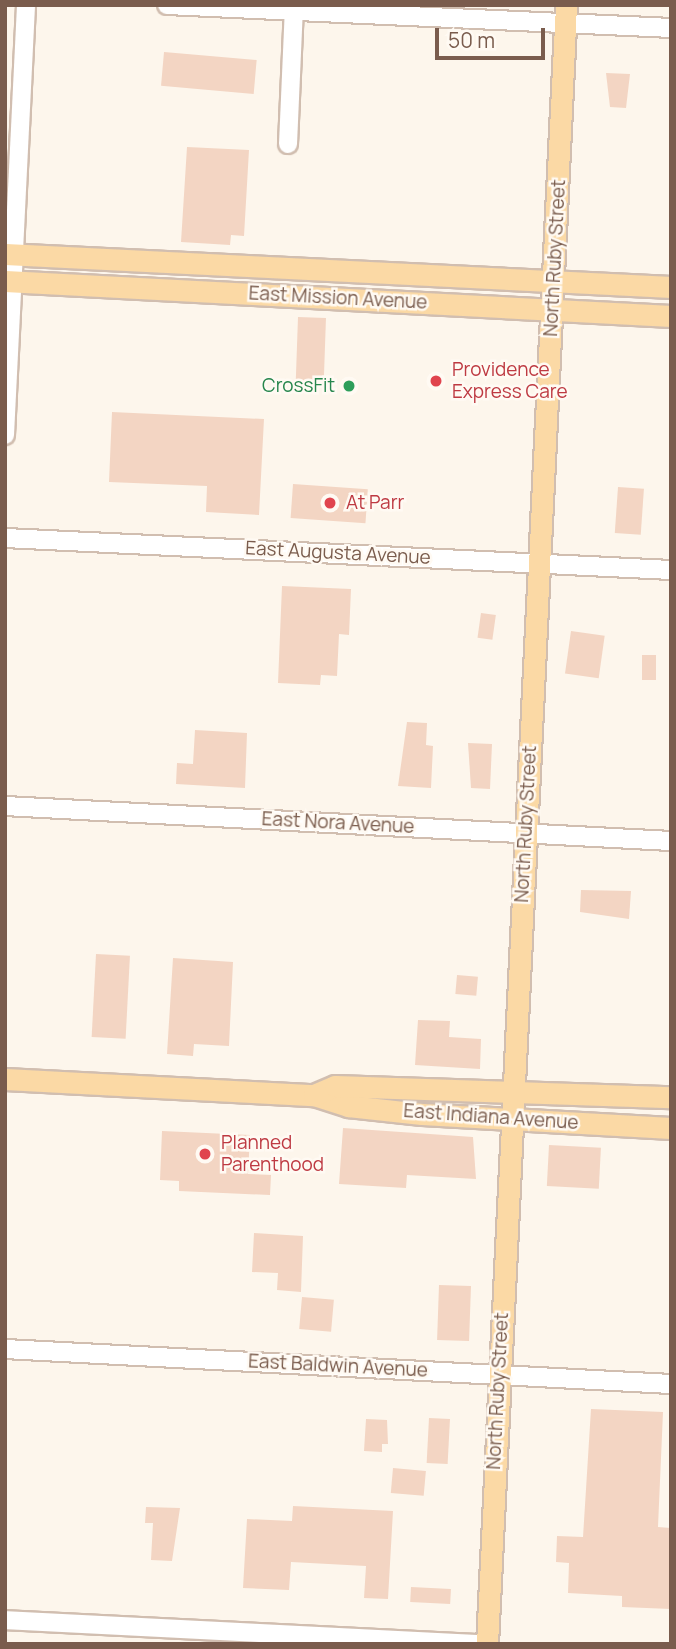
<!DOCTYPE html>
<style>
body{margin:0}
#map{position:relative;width:676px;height:1649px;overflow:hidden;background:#fdf6ec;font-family:Manrope,sans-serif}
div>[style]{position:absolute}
.building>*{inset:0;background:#f3d5c3;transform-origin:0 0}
.roads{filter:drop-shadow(2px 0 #d1beb0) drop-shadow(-2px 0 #d1beb0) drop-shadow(0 2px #d1beb0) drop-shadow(0 -2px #d1beb0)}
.minor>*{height:18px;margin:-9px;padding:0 9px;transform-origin:9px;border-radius:9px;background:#fff}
.major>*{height:21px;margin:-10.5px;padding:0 10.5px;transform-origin:10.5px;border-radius:10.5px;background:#fbd9a5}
.dots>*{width:19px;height:19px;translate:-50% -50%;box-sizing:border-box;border:4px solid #fffaf3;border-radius:50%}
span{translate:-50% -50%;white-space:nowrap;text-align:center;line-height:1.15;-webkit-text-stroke:5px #fffaf3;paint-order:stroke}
.street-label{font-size:19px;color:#7a5c4d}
.health-label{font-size:19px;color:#be3a42}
.left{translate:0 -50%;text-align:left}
.leisure-label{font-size:19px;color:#27864d}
.right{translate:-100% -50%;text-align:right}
.frame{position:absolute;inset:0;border:7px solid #7a5c4d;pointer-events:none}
.scale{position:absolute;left:435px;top:28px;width:110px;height:32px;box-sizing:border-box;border:4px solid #7a5c4d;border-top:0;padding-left:9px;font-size:21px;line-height:24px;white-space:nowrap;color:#7a5c4d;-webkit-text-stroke:5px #fffaf3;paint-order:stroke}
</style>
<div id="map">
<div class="building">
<div style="left:164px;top:52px;width:93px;height:34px;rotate:5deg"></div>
<div style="clip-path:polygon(606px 73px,630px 74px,626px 108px,610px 107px)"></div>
<div style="clip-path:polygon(187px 147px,249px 150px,244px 236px,231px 235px,230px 245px,181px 242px)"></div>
<div style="left:298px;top:317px;width:28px;height:67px;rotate:2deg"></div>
<div style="clip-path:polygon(112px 412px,264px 419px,259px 515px,206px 512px,207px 486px,109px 482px)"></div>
<div style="left:293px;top:484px;width:75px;height:34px;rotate:4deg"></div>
<div style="left:618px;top:487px;width:26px;height:46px;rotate:4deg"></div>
<div style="clip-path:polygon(282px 586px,351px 589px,349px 635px,339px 634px,337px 676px,321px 675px,320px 685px,278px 683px)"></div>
<div style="left:481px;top:613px;width:15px;height:25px;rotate:8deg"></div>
<div style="left:571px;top:631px;width:34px;height:43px;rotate:8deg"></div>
<div style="left:642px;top:655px;width:14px;height:25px"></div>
<div style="clip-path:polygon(407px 722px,427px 723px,426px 745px,433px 746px,431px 788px,398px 786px)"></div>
<div style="clip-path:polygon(195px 730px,247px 733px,245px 788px,176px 784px,177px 763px,193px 764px)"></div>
<div style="clip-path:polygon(468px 743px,492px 744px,490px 789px,471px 788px)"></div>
<div style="clip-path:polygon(581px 890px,631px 891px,629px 919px,580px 912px)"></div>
<div style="left:96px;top:954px;width:34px;height:83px;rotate:3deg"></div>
<div style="clip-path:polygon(173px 958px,233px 962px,229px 1046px,194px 1044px,193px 1056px,167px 1054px)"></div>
<div style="left:457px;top:975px;width:21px;height:19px;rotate:5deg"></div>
<div style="clip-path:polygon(418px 1020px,450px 1021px,449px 1037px,481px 1039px,480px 1069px,415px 1065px)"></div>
<div style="clip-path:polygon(343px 1128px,473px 1137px,476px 1179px,407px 1175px,406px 1188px,339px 1184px)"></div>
<div style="clip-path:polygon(162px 1131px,250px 1135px,248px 1174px,271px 1175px,270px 1195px,179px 1191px,179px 1181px,160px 1180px)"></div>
<div style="left:549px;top:1145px;width:52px;height:41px;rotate:3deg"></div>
<div style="clip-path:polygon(254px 1233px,303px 1236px,301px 1292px,277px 1290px,278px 1273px,252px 1272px)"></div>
<div style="left:439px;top:1285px;width:32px;height:55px;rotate:2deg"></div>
<div style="left:302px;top:1297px;width:32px;height:32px;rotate:5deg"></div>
<div style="clip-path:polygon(591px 1409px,663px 1412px,658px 1527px,671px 1528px,671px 1609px,622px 1607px,622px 1596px,568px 1593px,569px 1563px,556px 1562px,557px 1536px,583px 1537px)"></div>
<div style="left:429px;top:1418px;width:21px;height:45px;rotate:3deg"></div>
<div style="clip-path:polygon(366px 1419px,387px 1420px,388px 1444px,382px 1444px,382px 1452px,364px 1451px)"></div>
<div style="left:393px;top:1468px;width:33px;height:25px;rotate:5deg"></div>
<div style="clip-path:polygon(293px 1506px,393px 1511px,388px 1599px,364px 1598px,366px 1566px,291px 1562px,289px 1590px,243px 1588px,247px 1519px,292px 1521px)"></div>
<div style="clip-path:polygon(146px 1507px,180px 1508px,172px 1561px,151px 1560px,153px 1523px,145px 1523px)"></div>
<div style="left:411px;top:1587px;width:40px;height:15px;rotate:3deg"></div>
</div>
<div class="roads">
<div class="minor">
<div style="left:167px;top:5px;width:505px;rotate:2.61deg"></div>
<div style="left:288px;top:144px;width:139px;rotate:-87.5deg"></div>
<div style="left:5px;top:435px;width:431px;rotate:-87.2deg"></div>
<div style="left:5px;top:538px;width:667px;rotate:2.75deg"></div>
<div style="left:5px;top:806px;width:667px;rotate:3.01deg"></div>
<div style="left:5px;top:1349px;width:667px;rotate:3.01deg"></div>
<div style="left:5px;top:1620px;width:478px;rotate:2.9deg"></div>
</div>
<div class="major">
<div style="left:5px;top:254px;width:667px;rotate:2.84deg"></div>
<div style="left:5px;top:281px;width:667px;rotate:3.01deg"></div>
<div style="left:5px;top:1079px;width:309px;rotate:3deg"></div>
<div style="left:314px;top:1095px;width:36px;rotate:18deg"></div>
<div style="left:348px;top:1106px;width:74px;rotate:6.2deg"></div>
<div style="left:422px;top:1114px;width:249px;rotate:3.2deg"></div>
<div style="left:314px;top:1095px;width:23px;rotate:-23deg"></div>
<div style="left:335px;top:1086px;width:336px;rotate:1.9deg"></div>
<div style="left:487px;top:1644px;width:1641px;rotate:-87.24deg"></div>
</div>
</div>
<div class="dots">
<div style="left:436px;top:381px;background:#e0444e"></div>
<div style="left:349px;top:386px;background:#2e9e5b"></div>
<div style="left:330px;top:503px;background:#e0444e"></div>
<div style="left:205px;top:1154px;background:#e0444e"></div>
</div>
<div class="street-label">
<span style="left:555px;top:258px;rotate:-87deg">North Ruby Street</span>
<span style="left:338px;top:298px;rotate:3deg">East Mission Avenue</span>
<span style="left:338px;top:553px;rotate:3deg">East Augusta Avenue</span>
<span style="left:338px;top:823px;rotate:3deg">East Nora Avenue</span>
<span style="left:526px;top:824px;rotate:-87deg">North Ruby Street</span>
<span style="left:491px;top:1117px;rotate:4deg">East Indiana Avenue</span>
<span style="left:338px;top:1366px;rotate:3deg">East Baldwin Avenue</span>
<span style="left:498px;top:1391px;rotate:-87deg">North Ruby Street</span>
</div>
<div class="health-label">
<span class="left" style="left:452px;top:381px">Providence<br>Express Care</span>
<span class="left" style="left:346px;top:503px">At Parr</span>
<span class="left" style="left:221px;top:1154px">Planned<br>Parenthood</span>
</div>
<div class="leisure-label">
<span class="right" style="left:335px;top:386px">CrossFit</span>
</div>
<div class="frame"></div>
<div class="scale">50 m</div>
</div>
